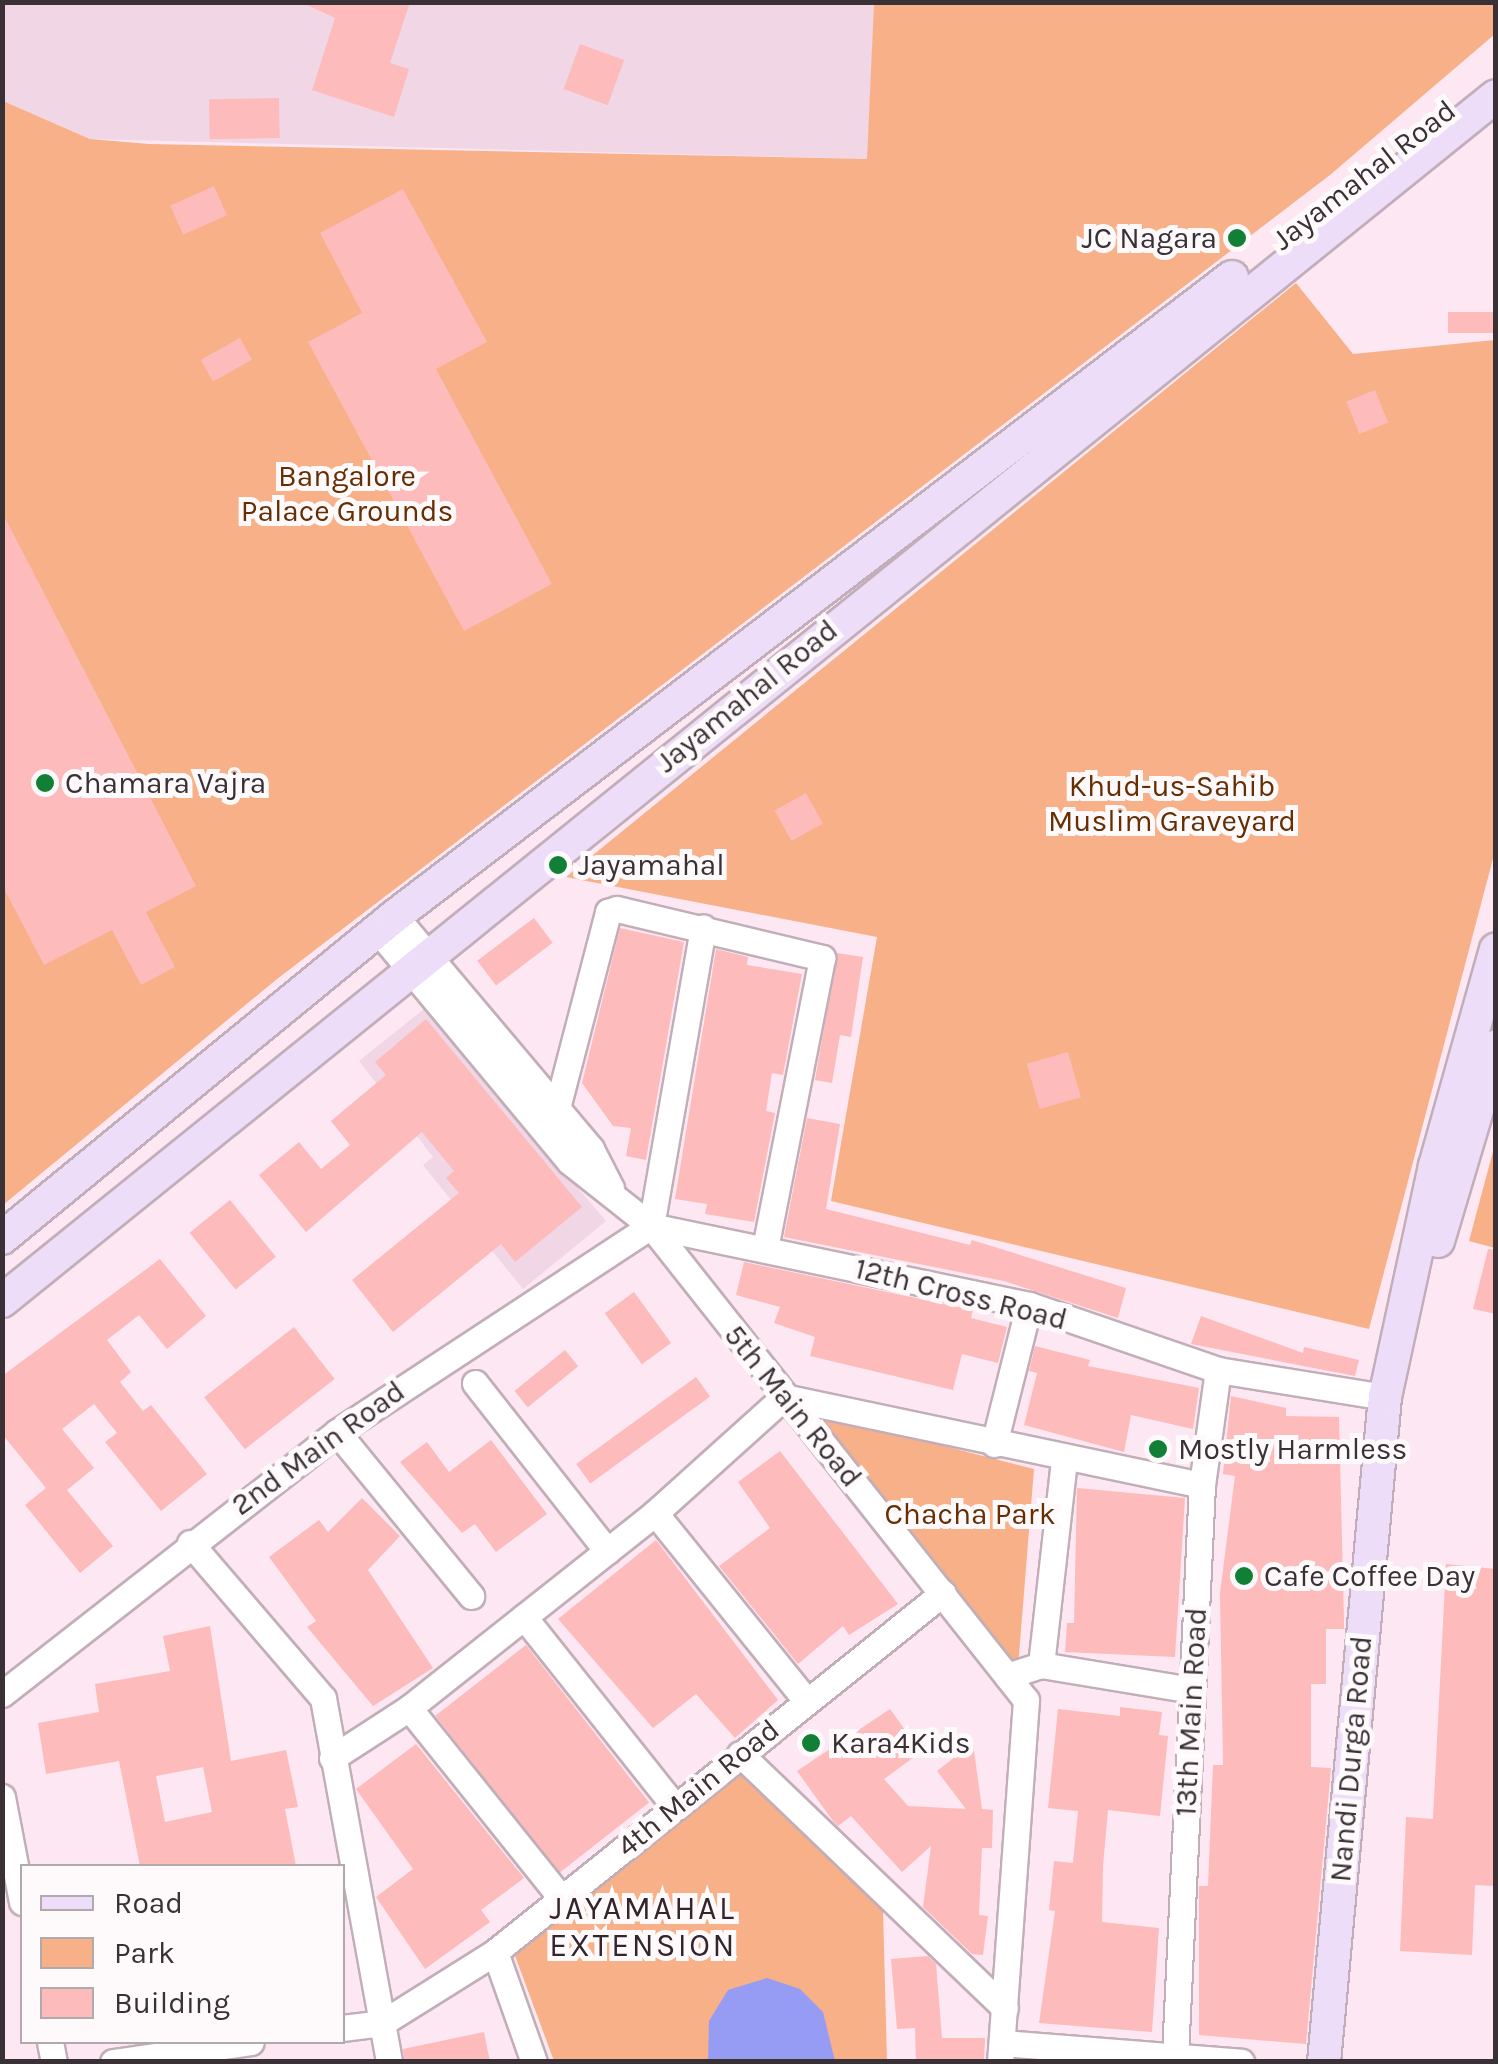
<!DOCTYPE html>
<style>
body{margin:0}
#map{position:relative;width:1498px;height:2064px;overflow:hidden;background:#fce7f2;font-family:Karla,sans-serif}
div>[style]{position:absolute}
.built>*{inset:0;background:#f1d6e5}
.green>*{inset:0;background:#f7b087}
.water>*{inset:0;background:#969bf3}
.building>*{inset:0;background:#fdbbbc;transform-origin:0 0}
.roads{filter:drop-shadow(2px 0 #c2aeb8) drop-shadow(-2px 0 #c2aeb8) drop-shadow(0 2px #c2aeb8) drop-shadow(0 -2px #c2aeb8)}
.minor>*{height:25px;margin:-12.5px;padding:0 12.5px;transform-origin:12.5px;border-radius:12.5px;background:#fff}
.major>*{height:32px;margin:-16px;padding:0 16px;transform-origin:16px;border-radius:16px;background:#eeddf8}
.dots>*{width:28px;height:28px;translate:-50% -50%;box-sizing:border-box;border:5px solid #fefafc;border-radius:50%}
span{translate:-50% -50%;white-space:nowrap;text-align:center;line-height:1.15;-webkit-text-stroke:10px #fefafc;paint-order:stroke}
.street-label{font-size:30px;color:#3a3136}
.poi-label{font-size:30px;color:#3a3136}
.right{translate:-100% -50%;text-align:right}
.left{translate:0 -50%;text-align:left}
.park-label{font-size:30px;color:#662e03}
.neighbourhood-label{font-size:32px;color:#34252d;letter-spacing:2.5px}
.frame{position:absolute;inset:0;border:5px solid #3a3136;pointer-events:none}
.legend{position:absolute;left:20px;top:1864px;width:325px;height:180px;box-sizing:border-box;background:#fefafc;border:2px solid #b0aaad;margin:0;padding:12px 18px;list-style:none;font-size:30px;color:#3a3136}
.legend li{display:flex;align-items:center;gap:20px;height:50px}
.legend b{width:50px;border:2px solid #b0aaad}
</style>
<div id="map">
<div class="built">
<div style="clip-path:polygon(3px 3px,874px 3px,868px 159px,90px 139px,3px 101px)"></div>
<div style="clip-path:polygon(424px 1009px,606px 1221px,523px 1289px,423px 1165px,433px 1157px,359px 1061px)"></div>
</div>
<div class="green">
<div style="clip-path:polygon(874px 3px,1495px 3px,1495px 34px,1330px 175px,277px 979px,3px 1205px,3px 101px,90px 139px,149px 144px,867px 159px)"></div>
<div style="clip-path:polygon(1296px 283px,1353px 354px,1495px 340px,1495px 851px,1369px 1329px,831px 1201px,877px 937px,566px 877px)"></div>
<div style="clip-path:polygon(1495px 1144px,1495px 1248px,1469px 1241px)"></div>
<div style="clip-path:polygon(808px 1411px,1034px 1469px,1018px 1667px)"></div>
<div style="clip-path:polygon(741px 1772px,883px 1910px,887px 2061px,554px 2061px,514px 1953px)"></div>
</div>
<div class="water">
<div style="clip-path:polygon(767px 1978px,800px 1989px,823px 2012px,835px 2061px,708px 2061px,709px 2021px,728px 1990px)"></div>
</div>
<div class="building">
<div style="clip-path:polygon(301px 2px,410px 2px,390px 63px,409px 69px,394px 117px,312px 90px,335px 18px)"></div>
<div style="left:580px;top:44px;width:47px;height:48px;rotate:20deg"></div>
<div style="left:279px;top:98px;width:40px;height:70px;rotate:89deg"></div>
<div style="left:214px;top:186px;width:32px;height:48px;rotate:66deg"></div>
<div style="clip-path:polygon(403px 189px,487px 342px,436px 369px,552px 584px,464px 631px,308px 342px,362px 313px,320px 233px)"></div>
<div style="left:1496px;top:312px;width:21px;height:48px;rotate:90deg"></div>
<div style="left:240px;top:338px;width:25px;height:45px;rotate:61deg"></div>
<div style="left:1375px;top:390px;width:35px;height:31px;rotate:68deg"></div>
<div style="clip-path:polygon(2px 512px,196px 886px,146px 912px,175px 967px,141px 985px,112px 930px,44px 965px,2px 885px)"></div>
<div style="left:806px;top:793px;width:35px;height:36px;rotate:61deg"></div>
<div style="left:534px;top:918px;width:31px;height:71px;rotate:53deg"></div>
<div style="clip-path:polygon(620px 928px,684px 942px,646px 1160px,626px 1156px,631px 1128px,613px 1126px,582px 1083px)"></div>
<div style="clip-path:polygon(716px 949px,748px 957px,747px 965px,802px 974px,783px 1075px,772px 1073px,766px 1111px,775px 1113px,754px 1222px,705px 1214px,707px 1204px,675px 1199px)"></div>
<div style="clip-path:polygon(837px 953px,863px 957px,851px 1037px,840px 1035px,832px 1083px,815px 1080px)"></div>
<div style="clip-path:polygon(426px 1019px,582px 1207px,515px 1262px,501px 1244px,393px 1332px,352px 1280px,459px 1193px,446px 1178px,454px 1171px,422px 1132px,306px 1232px,259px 1175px,299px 1142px,321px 1169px,350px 1145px,331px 1121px,386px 1075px,375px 1062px)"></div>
<div style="left:1068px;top:1052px;width:47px;height:43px;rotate:74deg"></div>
<div style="clip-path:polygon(807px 1118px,840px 1124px,826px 1209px,970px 1245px,972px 1240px,1126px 1288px,1118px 1318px,1004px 1281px,784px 1237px)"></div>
<div style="left:230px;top:1200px;width:73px;height:52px;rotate:51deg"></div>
<div style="clip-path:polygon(1488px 1249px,1496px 1250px,1496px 1314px,1473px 1309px)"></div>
<div style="clip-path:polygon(160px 1259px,206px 1316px,167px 1349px,139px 1315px,107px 1340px,131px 1372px,120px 1382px,143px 1411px,151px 1405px,207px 1474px,161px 1511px,105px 1442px,117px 1433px,94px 1404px,62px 1429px,94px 1468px,67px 1490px,113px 1546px,80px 1573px,25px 1505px,46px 1488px,2px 1434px,2px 1376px)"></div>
<div style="clip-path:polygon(744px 1262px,973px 1310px,971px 1318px,1007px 1327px,998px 1363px,962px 1354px,953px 1390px,810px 1356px,815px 1337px,774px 1323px,780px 1307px,736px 1295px)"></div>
<div style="left:634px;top:1292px;width:63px;height:36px;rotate:54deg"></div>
<div style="clip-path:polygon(1201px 1316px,1303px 1353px,1304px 1347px,1359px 1360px,1355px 1376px,1191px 1344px)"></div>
<div style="left:294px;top:1327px;width:66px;height:114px;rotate:52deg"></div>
<div style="clip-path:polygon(1035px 1346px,1090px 1360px,1088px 1366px,1199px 1388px,1193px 1429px,1131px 1415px,1124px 1452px,1024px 1425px,1037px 1373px,1029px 1371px)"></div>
<div style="left:565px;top:1350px;width:21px;height:65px;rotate:51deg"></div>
<div style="left:696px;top:1377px;width:24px;height:148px;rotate:54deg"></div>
<div style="clip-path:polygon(1231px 1396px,1286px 1408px,1286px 1416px,1339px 1417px,1344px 1622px,1344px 1629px,1326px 1629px,1326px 1684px,1311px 1684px,1311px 1767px,1331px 1768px,1306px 2044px,1199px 2035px,1199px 1886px,1208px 1886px,1213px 1765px,1223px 1765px,1220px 1593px,1235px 1476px,1223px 1474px)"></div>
<div style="clip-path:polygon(491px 1440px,547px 1514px,496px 1552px,475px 1524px,462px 1533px,400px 1462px,427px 1442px,449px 1472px)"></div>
<div style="clip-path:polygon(780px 1451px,898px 1604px,849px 1635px,843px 1626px,798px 1664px,719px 1566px,770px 1528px,738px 1482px)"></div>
<div style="clip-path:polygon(1077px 1488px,1185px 1498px,1175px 1657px,1065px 1652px,1067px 1623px,1074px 1623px)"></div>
<div style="clip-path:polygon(362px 1498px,400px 1536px,368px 1570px,433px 1668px,373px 1706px,307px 1627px,316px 1621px,269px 1557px,319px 1520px,328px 1532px)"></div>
<div style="clip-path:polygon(656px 1540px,778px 1700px,735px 1738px,696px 1694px,653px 1728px,558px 1619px)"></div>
<div style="clip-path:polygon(1446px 1564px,1496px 1569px,1496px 1886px,1475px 1885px,1472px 1955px,1400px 1951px,1406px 1817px,1433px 1819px)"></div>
<div style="clip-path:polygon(evenodd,210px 1626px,231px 1761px,286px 1750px,298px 1807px,285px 1809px,296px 1866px,140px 1866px,119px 1761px,46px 1774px,38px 1723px,99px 1712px,95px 1684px,170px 1671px,163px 1636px,210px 1626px,203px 1767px,212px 1812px,165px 1822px,156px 1776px,203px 1767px)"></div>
<div style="left:526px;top:1645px;width:200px;height:115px;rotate:52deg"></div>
<div style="clip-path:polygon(1120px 1707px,1162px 1712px,1159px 1735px,1168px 1736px,1160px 1816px,1108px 1810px,1103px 1866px,1102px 1922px,1159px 1928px,1152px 2032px,1039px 2023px,1055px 1911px,1049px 1910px,1054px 1861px,1073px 1863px,1078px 1811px,1048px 1808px,1058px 1709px,1120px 1716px)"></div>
<div style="clip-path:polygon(890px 1709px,921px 1752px,884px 1779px,908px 1806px,966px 1809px,937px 1771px,973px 1743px,982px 1809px,993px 1810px,992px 1848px,982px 1848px,979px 1915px,988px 1916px,983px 1955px,972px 1954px,923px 1907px,931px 1846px,902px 1872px,851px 1816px,838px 1826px,833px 1821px,797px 1771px)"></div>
<div style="clip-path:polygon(416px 1744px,524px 1878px,481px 1910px,490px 1922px,425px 1969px,376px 1897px,413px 1869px,356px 1789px)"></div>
<div style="clip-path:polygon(928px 1956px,936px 1964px,942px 2038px,985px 2038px,984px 2062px,916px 2062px,915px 2028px,897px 2029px,891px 1959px)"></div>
<div style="clip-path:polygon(484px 2032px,490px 2062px,405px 2062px,403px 2049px)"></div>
</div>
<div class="roads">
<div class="minor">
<div style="left:395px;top:916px;width:304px;rotate:49.9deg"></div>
<div style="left:591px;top:1149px;width:44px;rotate:62.9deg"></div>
<div style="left:378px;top:931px;width:300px;rotate:50.3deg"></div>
<div style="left:570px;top:1162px;width:103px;rotate:38.3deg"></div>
<div style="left:651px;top:1226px;width:604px;rotate:51.65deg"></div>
<div style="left:1026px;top:1700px;width:363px;rotate:94.1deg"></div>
<div style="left:557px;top:1108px;width:203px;rotate:-75.4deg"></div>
<div style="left:608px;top:912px;width:9px;rotate:-18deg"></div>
<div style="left:617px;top:909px;width:211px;rotate:13.4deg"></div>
<div style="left:822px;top:958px;width:297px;rotate:101.1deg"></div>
<div style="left:651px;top:1226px;width:386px;rotate:11.8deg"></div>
<div style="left:1029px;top:1305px;width:200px;rotate:19deg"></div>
<div style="left:1218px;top:1370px;width:169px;rotate:9.2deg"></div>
<div style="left:651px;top:1226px;width:303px;rotate:-80.1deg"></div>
<div style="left:475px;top:1383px;width:214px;rotate:51.8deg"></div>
<div style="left:337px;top:1432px;width:212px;rotate:50.7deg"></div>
<div style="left:994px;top:1444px;width:143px;rotate:-75.9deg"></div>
<div style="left:655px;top:1513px;width:240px;rotate:51.1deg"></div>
<div style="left:190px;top:1543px;width:204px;rotate:49.4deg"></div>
<div style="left:323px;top:1698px;width:370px;rotate:79.7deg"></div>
<div style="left:524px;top:1617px;width:243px;rotate:51.5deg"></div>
<div style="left:1041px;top:1665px;width:153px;rotate:9.4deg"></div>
<div style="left:1007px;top:1676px;width:36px;rotate:-18deg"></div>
<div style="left:1041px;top:1665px;width:206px;rotate:-83.6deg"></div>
<div style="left:2px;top:1694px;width:425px;rotate:-38deg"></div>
<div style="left:337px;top:1432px;width:376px;rotate:-33.3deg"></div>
<div style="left:409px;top:1708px;width:245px;rotate:51.3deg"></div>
<div style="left:740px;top:1754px;width:367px;rotate:43.8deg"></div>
<div style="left:332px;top:1758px;width:92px;rotate:-33deg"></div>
<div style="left:409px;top:1708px;width:314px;rotate:-38.4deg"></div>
<div style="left:655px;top:1513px;width:173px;rotate:-42deg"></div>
<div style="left:784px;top:1397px;width:427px;rotate:11.9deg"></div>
<div style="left:2px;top:1797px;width:107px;rotate:79.2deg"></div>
<div style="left:495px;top:1952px;width:117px;rotate:70.5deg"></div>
<div style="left:342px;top:2028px;width:40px;rotate:-7.1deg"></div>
<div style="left:382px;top:2023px;width:133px;rotate:-32.1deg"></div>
<div style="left:495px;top:1952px;width:574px;rotate:-38.71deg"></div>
<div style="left:50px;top:2042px;width:20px;rotate:79deg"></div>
<div style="left:1002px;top:2043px;width:240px;rotate:4.5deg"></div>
<div style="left:1175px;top:2055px;width:571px;rotate:-87.29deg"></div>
<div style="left:1202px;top:1485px;width:116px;rotate:-82.1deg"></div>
<div style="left:113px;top:2062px;width:139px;rotate:-8.2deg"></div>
</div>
<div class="major">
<div style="left:2px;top:1238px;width:508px;rotate:-39.33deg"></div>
<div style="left:395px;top:916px;width:1053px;rotate:-37.36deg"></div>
<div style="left:1438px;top:1241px;width:203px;rotate:-73.4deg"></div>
<div style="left:2px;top:1301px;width:1919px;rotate:-38.89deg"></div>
<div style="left:1324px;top:2062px;width:668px;rotate:-84.76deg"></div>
<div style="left:1385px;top:1397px;width:236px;rotate:-77.8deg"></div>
<div style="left:1435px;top:1166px;width:225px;rotate:-74.3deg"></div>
</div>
</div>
<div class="dots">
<div style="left:1237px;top:238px;background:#117f35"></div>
<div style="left:45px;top:783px;background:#117f35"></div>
<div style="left:558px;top:865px;background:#117f35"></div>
<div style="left:1158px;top:1449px;background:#117f35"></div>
<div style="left:1244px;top:1576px;background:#117f35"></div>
<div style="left:811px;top:1743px;background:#117f35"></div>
</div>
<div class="street-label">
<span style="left:1364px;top:175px;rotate:-38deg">Jayamahal Road</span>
<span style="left:747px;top:696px;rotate:-39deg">Jayamahal Road</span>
<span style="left:961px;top:1294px;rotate:14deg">12th Cross Road</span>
<span style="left:793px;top:1406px;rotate:51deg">5th Main Road</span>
<span style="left:318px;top:1448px;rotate:-36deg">2nd Main Road</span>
<span style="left:1191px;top:1712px;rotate:-87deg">13th Main Road</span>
<span style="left:1351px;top:1759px;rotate:-85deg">Nandi Durga Road</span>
<span style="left:698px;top:1788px;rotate:-39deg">4th Main Road</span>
</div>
<div class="poi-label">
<span class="right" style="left:1217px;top:238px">JC Nagara</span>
<span class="left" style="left:65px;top:783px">Chamara Vajra</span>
<span class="left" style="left:578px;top:865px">Jayamahal</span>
<span class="left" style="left:1178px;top:1449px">Mostly Harmless</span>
<span class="left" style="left:1264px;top:1576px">Cafe Coffee Day</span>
<span class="left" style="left:831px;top:1743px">Kara4Kids</span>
</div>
<div class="park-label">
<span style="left:347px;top:493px">Bangalore<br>Palace Grounds</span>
<span style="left:1172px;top:803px">Khud-us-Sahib<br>Muslim Graveyard</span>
<span style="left:970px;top:1514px">Chacha Park</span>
</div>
<div class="neighbourhood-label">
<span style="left:643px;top:1928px">JAYAMAHAL<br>EXTENSION</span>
</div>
<div class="frame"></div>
<ul class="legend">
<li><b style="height:12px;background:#eeddf8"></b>Road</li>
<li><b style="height:28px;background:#f7b087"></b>Park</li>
<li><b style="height:28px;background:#fdbbbc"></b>Building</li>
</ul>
</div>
